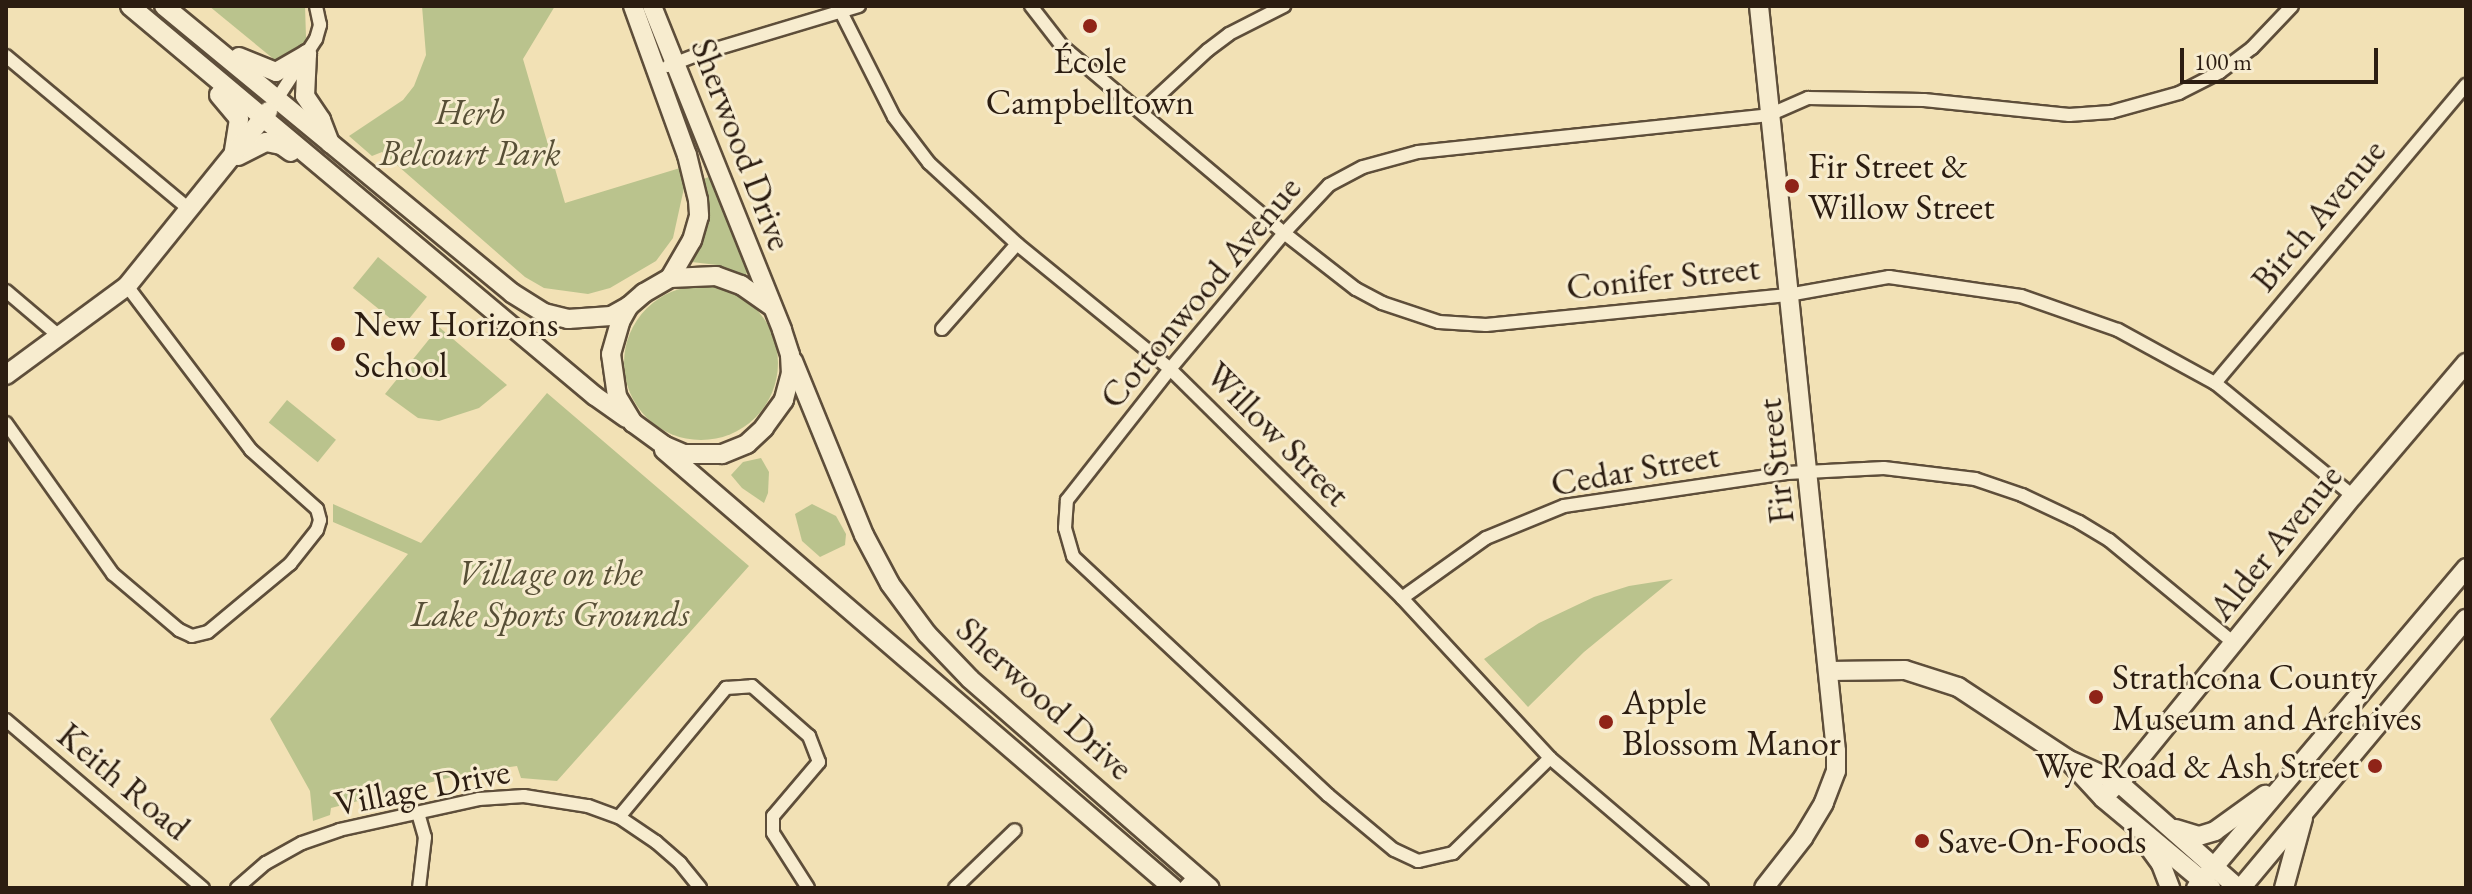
<!DOCTYPE html>
<meta charset="utf-8">
<style>
body{margin:0}
#map{position:relative;width:2472px;height:894px;overflow:hidden;background:#f2e1b5;font-family:"EB Garamond",serif}
div>[style]{position:absolute}
.green>*{inset:0;background:#bac38d;transform-origin:0 0}
.round{border-radius:50%}
.roads{filter:drop-shadow(2px 0 #5e4e3a) drop-shadow(-2px 0 #5e4e3a) drop-shadow(0 2px #5e4e3a) drop-shadow(0 -2px #5e4e3a)}
.street>*{height:12px;margin:-6px;padding:0 6px;transform-origin:6px;border-radius:6px;background:#f7eccf}
.secondary>*{height:18px;margin:-9px;padding:0 9px;transform-origin:9px;border-radius:9px;background:#f7eccf}
.dots>*{width:22px;height:22px;translate:-50% -50%;box-sizing:border-box;border:4px solid #f7eccf;border-radius:50%}
span{translate:-50% -50%;white-space:nowrap;text-align:center;line-height:1.15;-webkit-text-stroke:6px #f7eccf;paint-order:stroke}
.poi-label{font-size:36px;color:#2c1d11}
.left{translate:0 -50%;text-align:left}
.right{translate:-100% -50%;text-align:right}
.park-label{font-size:36px;color:#574f36;font-style:italic}
.street-label{font-size:36px;color:#2c1d11}
.frame{position:absolute;inset:0;border:8px solid #2c1d11;pointer-events:none}
.scale{position:absolute;left:2180px;top:48px;width:198px;height:36px;box-sizing:border-box;border:4px solid #2c1d11;border-top:0;padding-left:10px;font-size:24px;line-height:28px;white-space:nowrap;color:#2c1d11;-webkit-text-stroke:6px #f7eccf;paint-order:stroke}
</style>
<div id="map">
<div class="green">
<div style="clip-path:polygon(209px 6px,305px 6px,306px 38px,300px 50px,281px 65px)"></div>
<div style="clip-path:polygon(422px 6px,555px 6px,523px 59px,565px 203px,680px 168px,684px 188px,673px 238px,656px 261px,610px 288px,588px 294px,544px 288px,525px 277px,382px 152px,372px 156px,349px 136px,403px 100px,414px 86px,426px 55px)"></div>
<div style="clip-path:polygon(712px 176px,748px 272px,745px 275px,717px 265px,692px 262px,707px 222px,703px 179px)"></div>
<div style="left:378px;top:257px;width:63px;height:40px;rotate:39deg"></div>
<div class="round" style="left:624px;top:286px;width:154px;height:154px"></div>
<div style="clip-path:polygon(439px 327px,507px 385px,479px 408px,439px 421px,418px 418px,385px 394px)"></div>
<div style="clip-path:polygon(547px 393px,749px 566px,557px 781px,521px 778px,517px 766px,467px 773px,331px 808px,330px 815px,313px 821px,310px 791px,270px 719px,408px 554px,333px 522px,333px 504px,421px 543px)"></div>
<div style="left:287px;top:400px;width:63px;height:29px;rotate:39deg"></div>
<div style="clip-path:polygon(761px 458px,769px 472px,768px 493px,764px 503px,742px 488px,731px 475px,743px 462px)"></div>
<div style="clip-path:polygon(812px 504px,836px 516px,846px 534px,845px 545px,820px 557px,802px 541px,795px 514px)"></div>
<div style="clip-path:polygon(1673px 579px,1584px 652px,1528px 707px,1484px 659px,1539px 623px,1594px 597px,1629px 586px)"></div>
</div>
<div class="roads">
<div class="street">
<div style="left:838px;top:6px;width:124px;rotate:63.2deg"></div>
<div style="left:894px;top:117px;width:58px;rotate:52.7deg"></div>
<div style="left:929px;top:163px;width:120px;rotate:42.6deg"></div>
<div style="left:1017px;top:244px;width:198px;rotate:39.2deg"></div>
<div style="left:1170px;top:369px;width:326px;rotate:44.6deg"></div>
<div style="left:1402px;top:598px;width:218px;rotate:47.2deg"></div>
<div style="left:1550px;top:758px;width:200px;rotate:40.5deg"></div>
<div style="left:1031px;top:6px;width:51px;rotate:52.2deg"></div>
<div style="left:1062px;top:46px;width:290px;rotate:40.1deg"></div>
<div style="left:1284px;top:233px;width:91px;rotate:37.9deg"></div>
<div style="left:1356px;top:289px;width:30px;rotate:28deg"></div>
<div style="left:1382px;top:303px;width:60px;rotate:18.4deg"></div>
<div style="left:1439px;top:322px;width:47px;rotate:3.7deg"></div>
<div style="left:1486px;top:325px;width:303px;rotate:-5.7deg"></div>
<div style="left:1788px;top:295px;width:103px;rotate:-10.1deg"></div>
<div style="left:1889px;top:277px;width:133px;rotate:8.2deg"></div>
<div style="left:2021px;top:296px;width:103px;rotate:19.3deg"></div>
<div style="left:2118px;top:330px;width:111px;rotate:28.7deg"></div>
<div style="left:2215px;top:383px;width:178px;rotate:39.3deg"></div>
<div style="left:6px;top:56px;width:240px;rotate:39.9deg"></div>
<div style="left:668px;top:66px;width:33px;rotate:-21deg"></div>
<div style="left:699px;top:54px;width:167px;rotate:-16.7deg"></div>
<div style="left:277px;top:99px;width:72px;rotate:-57deg"></div>
<div style="left:316px;top:39px;width:15px;rotate:-74deg"></div>
<div style="left:320px;top:25px;width:19px;rotate:-102deg"></div>
<div style="left:1141px;top:112px;width:91px;rotate:-42.8deg"></div>
<div style="left:1208px;top:50px;width:26px;rotate:-37deg"></div>
<div style="left:1229px;top:34px;width:62px;rotate:-27deg"></div>
<div style="left:6px;top:291px;width:70px;rotate:40.3deg"></div>
<div style="left:942px;top:329px;width:113px;rotate:-48.6deg"></div>
<div style="left:2215px;top:383px;width:390px;rotate:-49.9deg"></div>
<div style="left:6px;top:423px;width:185px;rotate:54.7deg"></div>
<div style="left:113px;top:574px;width:87px;rotate:40.3deg"></div>
<div style="left:179px;top:630px;width:14px;rotate:25deg"></div>
<div style="left:192px;top:636px;width:16px;rotate:-14deg"></div>
<div style="left:208px;top:632px;width:107px;rotate:-39.7deg"></div>
<div style="left:290px;top:564px;width:43px;rotate:-51.5deg"></div>
<div style="left:317px;top:530px;width:10px;rotate:-73deg"></div>
<div style="left:320px;top:520px;width:11px;rotate:-105deg"></div>
<div style="left:317px;top:509px;width:89px;rotate:-138.2deg"></div>
<div style="left:251px;top:450px;width:206px;rotate:-127.1deg"></div>
<div style="left:1402px;top:598px;width:103px;rotate:-35.5deg"></div>
<div style="left:1486px;top:538px;width:84px;rotate:-22.3deg"></div>
<div style="left:1564px;top:506px;width:225px;rotate:-8.4deg"></div>
<div style="left:1787px;top:473px;width:97px;rotate:-3deg"></div>
<div style="left:1884px;top:468px;width:92px;rotate:6.9deg"></div>
<div style="left:1975px;top:479px;width:50px;rotate:18.8deg"></div>
<div style="left:2022px;top:495px;width:63px;rotate:25.3deg"></div>
<div style="left:2079px;top:522px;width:35px;rotate:31deg"></div>
<div style="left:2109px;top:540px;width:162px;rotate:39.5deg"></div>
<div style="left:6px;top:720px;width:259px;rotate:40.5deg"></div>
<div style="left:1550px;top:758px;width:136px;rotate:135.6deg"></div>
<div style="left:1453px;top:853px;width:36px;rotate:167deg"></div>
<div style="left:1418px;top:861px;width:26px;rotate:-155deg"></div>
<div style="left:1394px;top:850px;width:86px;rotate:-140.2deg"></div>
<div style="left:1328px;top:795px;width:349px;rotate:-136.9deg"></div>
<div style="left:1073px;top:556px;width:29px;rotate:-106deg"></div>
<div style="left:1065px;top:528px;width:28px;rotate:-86deg"></div>
<div style="left:1067px;top:500px;width:167px;rotate:-51.8deg"></div>
<div style="left:1170px;top:369px;width:177px;rotate:-50deg"></div>
<div style="left:1284px;top:233px;width:66px;rotate:-46.8deg"></div>
<div style="left:1329px;top:185px;width:38px;rotate:-28deg"></div>
<div style="left:1363px;top:167px;width:57px;rotate:-15.3deg"></div>
<div style="left:1418px;top:152px;width:353px;rotate:-6deg"></div>
<div style="left:1769px;top:115px;width:43px;rotate:-23.6deg"></div>
<div style="left:1808px;top:98px;width:116px;rotate:1deg"></div>
<div style="left:1924px;top:100px;width:146px;rotate:5.9deg"></div>
<div style="left:2069px;top:115px;width:42px;rotate:-4.1deg"></div>
<div style="left:2111px;top:112px;width:71px;rotate:-15.6deg"></div>
<div style="left:2179px;top:93px;width:46px;rotate:-27.1deg"></div>
<div style="left:2220px;top:72px;width:40px;rotate:-37deg"></div>
<div style="left:2252px;top:48px;width:58px;rotate:-46.4deg"></div>
<div style="left:418px;top:813px;width:25px;rotate:74deg"></div>
<div style="left:425px;top:837px;width:51px;rotate:96.7deg"></div>
<div style="left:619px;top:817px;width:168px;rotate:-50.3deg"></div>
<div style="left:726px;top:688px;width:26px;rotate:-4deg"></div>
<div style="left:752px;top:686px;width:76px;rotate:41.3deg"></div>
<div style="left:809px;top:736px;width:28px;rotate:69deg"></div>
<div style="left:819px;top:762px;width:71px;rotate:130.4deg"></div>
<div style="left:773px;top:816px;width:17px;rotate:90deg"></div>
<div style="left:773px;top:833px;width:65px;rotate:57.5deg"></div>
<div style="left:237px;top:888px;width:38px;rotate:-41deg"></div>
<div style="left:266px;top:863px;width:41px;rotate:-29.1deg"></div>
<div style="left:302px;top:843px;width:39px;rotate:-19deg"></div>
<div style="left:339px;top:830px;width:143px;rotate:-12.5deg"></div>
<div style="left:479px;top:799px;width:45px;rotate:-3.8deg"></div>
<div style="left:524px;top:796px;width:65px;rotate:8.9deg"></div>
<div style="left:588px;top:806px;width:33px;rotate:20deg"></div>
<div style="left:619px;top:817px;width:45px;rotate:34deg"></div>
<div style="left:656px;top:842px;width:32px;rotate:41deg"></div>
<div style="left:680px;top:863px;width:32px;rotate:51deg"></div>
<div style="left:955px;top:888px;width:83px;rotate:-44deg"></div>
<div style="left:1184px;top:888px;width:18px;rotate:-47deg"></div>
</div>
<div class="secondary">
<div style="left:130px;top:6px;width:607px;rotate:39.99deg"></div>
<div style="left:595px;top:396px;width:38px;rotate:35deg"></div>
<div style="left:164px;top:6px;width:451px;rotate:39.5deg"></div>
<div style="left:512px;top:293px;width:38px;rotate:32deg"></div>
<div style="left:544px;top:313px;width:25px;rotate:14deg"></div>
<div style="left:568px;top:319px;width:43px;rotate:-4deg"></div>
<div style="left:611px;top:316px;width:21px;rotate:-29deg"></div>
<div style="left:633px;top:6px;width:158px;rotate:70.1deg"></div>
<div style="left:687px;top:155px;width:46px;rotate:76.3deg"></div>
<div style="left:698px;top:200px;width:16px;rotate:86deg"></div>
<div style="left:699px;top:216px;width:25px;rotate:106deg"></div>
<div style="left:692px;top:240px;width:44px;rotate:120.1deg"></div>
<div style="left:652px;top:6px;width:349px;rotate:68.1deg"></div>
<div style="left:782px;top:330px;width:26px;rotate:72deg"></div>
<div style="left:790px;top:355px;width:18px;rotate:87deg"></div>
<div style="left:791px;top:373px;width:28px;rotate:105deg"></div>
<div style="left:784px;top:400px;width:34px;rotate:126deg"></div>
<div style="left:764px;top:428px;width:23px;rotate:137deg"></div>
<div style="left:747px;top:444px;width:27px;rotate:158deg"></div>
<div style="left:722px;top:454px;width:38px;rotate:180deg"></div>
<div style="left:684px;top:454px;width:21px;rotate:-157deg"></div>
<div style="left:665px;top:446px;width:39px;rotate:-144deg"></div>
<div style="left:633px;top:423px;width:31px;rotate:-121deg"></div>
<div style="left:617px;top:396px;width:42px;rotate:-98.1deg"></div>
<div style="left:611px;top:354px;width:33px;rotate:-74deg"></div>
<div style="left:620px;top:322px;width:18px;rotate:-61deg"></div>
<div style="left:629px;top:306px;width:20px;rotate:-41deg"></div>
<div style="left:644px;top:293px;width:30px;rotate:-30deg"></div>
<div style="left:670px;top:278px;width:46px;rotate:-2.5deg"></div>
<div style="left:716px;top:276px;width:27px;rotate:20deg"></div>
<div style="left:741px;top:285px;width:37px;rotate:35deg"></div>
<div style="left:1759px;top:6px;width:749px;rotate:84.1deg"></div>
<div style="left:1836px;top:751px;width:20px;rotate:90deg"></div>
<div style="left:1836px;top:771px;width:34px;rotate:111deg"></div>
<div style="left:1824px;top:803px;width:41px;rotate:121deg"></div>
<div style="left:1803px;top:838px;width:63px;rotate:128deg"></div>
<div style="left:307px;top:54px;width:42px;rotate:92.7deg"></div>
<div style="left:305px;top:96px;width:29px;rotate:56deg"></div>
<div style="left:321px;top:120px;width:25px;rotate:69deg"></div>
<div style="left:239px;top:57px;width:40px;rotate:22deg"></div>
<div style="left:276px;top:72px;width:36px;rotate:-30deg"></div>
<div style="left:219px;top:95px;width:31px;rotate:50deg"></div>
<div style="left:239px;top:119px;width:38px;rotate:99deg"></div>
<div style="left:238px;top:156px;width:31px;rotate:-27deg"></div>
<div style="left:266px;top:142px;width:15px;rotate:11deg"></div>
<div style="left:281px;top:145px;width:12px;rotate:35deg"></div>
<div style="left:793px;top:361px;width:188px;rotate:67.8deg"></div>
<div style="left:864px;top:535px;width:55px;rotate:62deg"></div>
<div style="left:890px;top:584px;width:62px;rotate:53.5deg"></div>
<div style="left:927px;top:634px;width:62px;rotate:46.3deg"></div>
<div style="left:970px;top:679px;width:318px;rotate:41.1deg"></div>
<div style="left:6px;top:375px;width:150px;rotate:-36.3deg"></div>
<div style="left:127px;top:286px;width:225px;rotate:-51.1deg"></div>
<div style="left:664px;top:450px;width:672px;rotate:40.71deg"></div>
<div style="left:1829px;top:671px;width:76px;rotate:-0.8deg"></div>
<div style="left:1905px;top:670px;width:56px;rotate:17.8deg"></div>
<div style="left:1958px;top:687px;width:131px;rotate:33.4deg"></div>
<div style="left:2067px;top:759px;width:53px;rotate:47.3deg"></div>
<div style="left:2103px;top:798px;width:141px;rotate:39.8deg"></div>
<div style="left:2069px;top:760px;width:54px;rotate:24.2deg"></div>
<div style="left:2118px;top:782px;width:160px;rotate:41.5deg"></div>
<div style="left:2103px;top:798px;width:34px;rotate:-45deg"></div>
<div style="left:2127px;top:774px;width:358px;rotate:-50.9deg"></div>
<div style="left:2353px;top:496px;width:175px;rotate:-49.6deg"></div>
<div style="left:2176px;top:829px;width:24px;rotate:17deg"></div>
<div style="left:2199px;top:836px;width:17px;rotate:-17deg"></div>
<div style="left:2215px;top:831px;width:62px;rotate:-35.8deg"></div>
<div style="left:2148px;top:846px;width:22px;rotate:54deg"></div>
<div style="left:2161px;top:864px;width:26px;rotate:69deg"></div>
<div style="left:2196px;top:888px;width:419px;rotate:-49.8deg"></div>
<div style="left:2241px;top:888px;width:351px;rotate:-50.1deg"></div>
<div style="left:2284px;top:888px;width:73px;rotate:-74.8deg"></div>
</div>
</div>
<div class="dots">
<div style="left:1090px;top:26px;background:#8f2418"></div>
<div style="left:1792px;top:186px;background:#8f2418"></div>
<div style="left:338px;top:344px;background:#8f2418"></div>
<div style="left:2096px;top:697px;background:#8f2418"></div>
<div style="left:1606px;top:722px;background:#8f2418"></div>
<div style="left:2375px;top:766px;background:#8f2418"></div>
<div style="left:1922px;top:841px;background:#8f2418"></div>
</div>
<div class="poi-label">
<span style="left:1090px;top:81px">École<br>Campbelltown</span>
<span class="left" style="left:1808px;top:186px">Fir Street &amp;<br>Willow Street</span>
<span class="left" style="left:354px;top:344px">New Horizons<br>School</span>
<span class="left" style="left:2112px;top:697px">Strathcona County<br>Museum and Archives</span>
<span class="left" style="left:1622px;top:722px">Apple<br>Blossom Manor</span>
<span class="right" style="left:2359px;top:766px">Wye Road &amp; Ash Street</span>
<span class="left" style="left:1938px;top:841px">Save-On-Foods</span>
</div>
<div class="park-label">
<span style="left:470px;top:132px">Herb<br>Belcourt Park</span>
<span style="left:550px;top:593px">Village on the<br>Lake Sports Grounds</span>
</div>
<div class="street-label">
<span style="left:742px;top:144px;rotate:69deg">Sherwood Drive</span>
<span style="left:2318px;top:215px;rotate:-50deg">Birch Avenue</span>
<span style="left:1663px;top:277px;rotate:-6deg">Conifer Street</span>
<span style="left:1200px;top:292px;rotate:-50deg">Cottonwood Avenue</span>
<span style="left:1278px;top:434px;rotate:45deg">Willow Street</span>
<span style="left:1775px;top:461px;rotate:-96deg">Fir Street</span>
<span style="left:1635px;top:469px;rotate:-10deg">Cedar Street</span>
<span style="left:2275px;top:542px;rotate:-51deg">Alder Avenue</span>
<span style="left:1045px;top:698px;rotate:42deg">Sherwood Drive</span>
<span style="left:124px;top:781px;rotate:40deg">Keith Road</span>
<span style="left:422px;top:787px;rotate:-11deg">Village Drive</span>
</div>
<div class="frame"></div>
<div class="scale">100 m</div>
</div>
